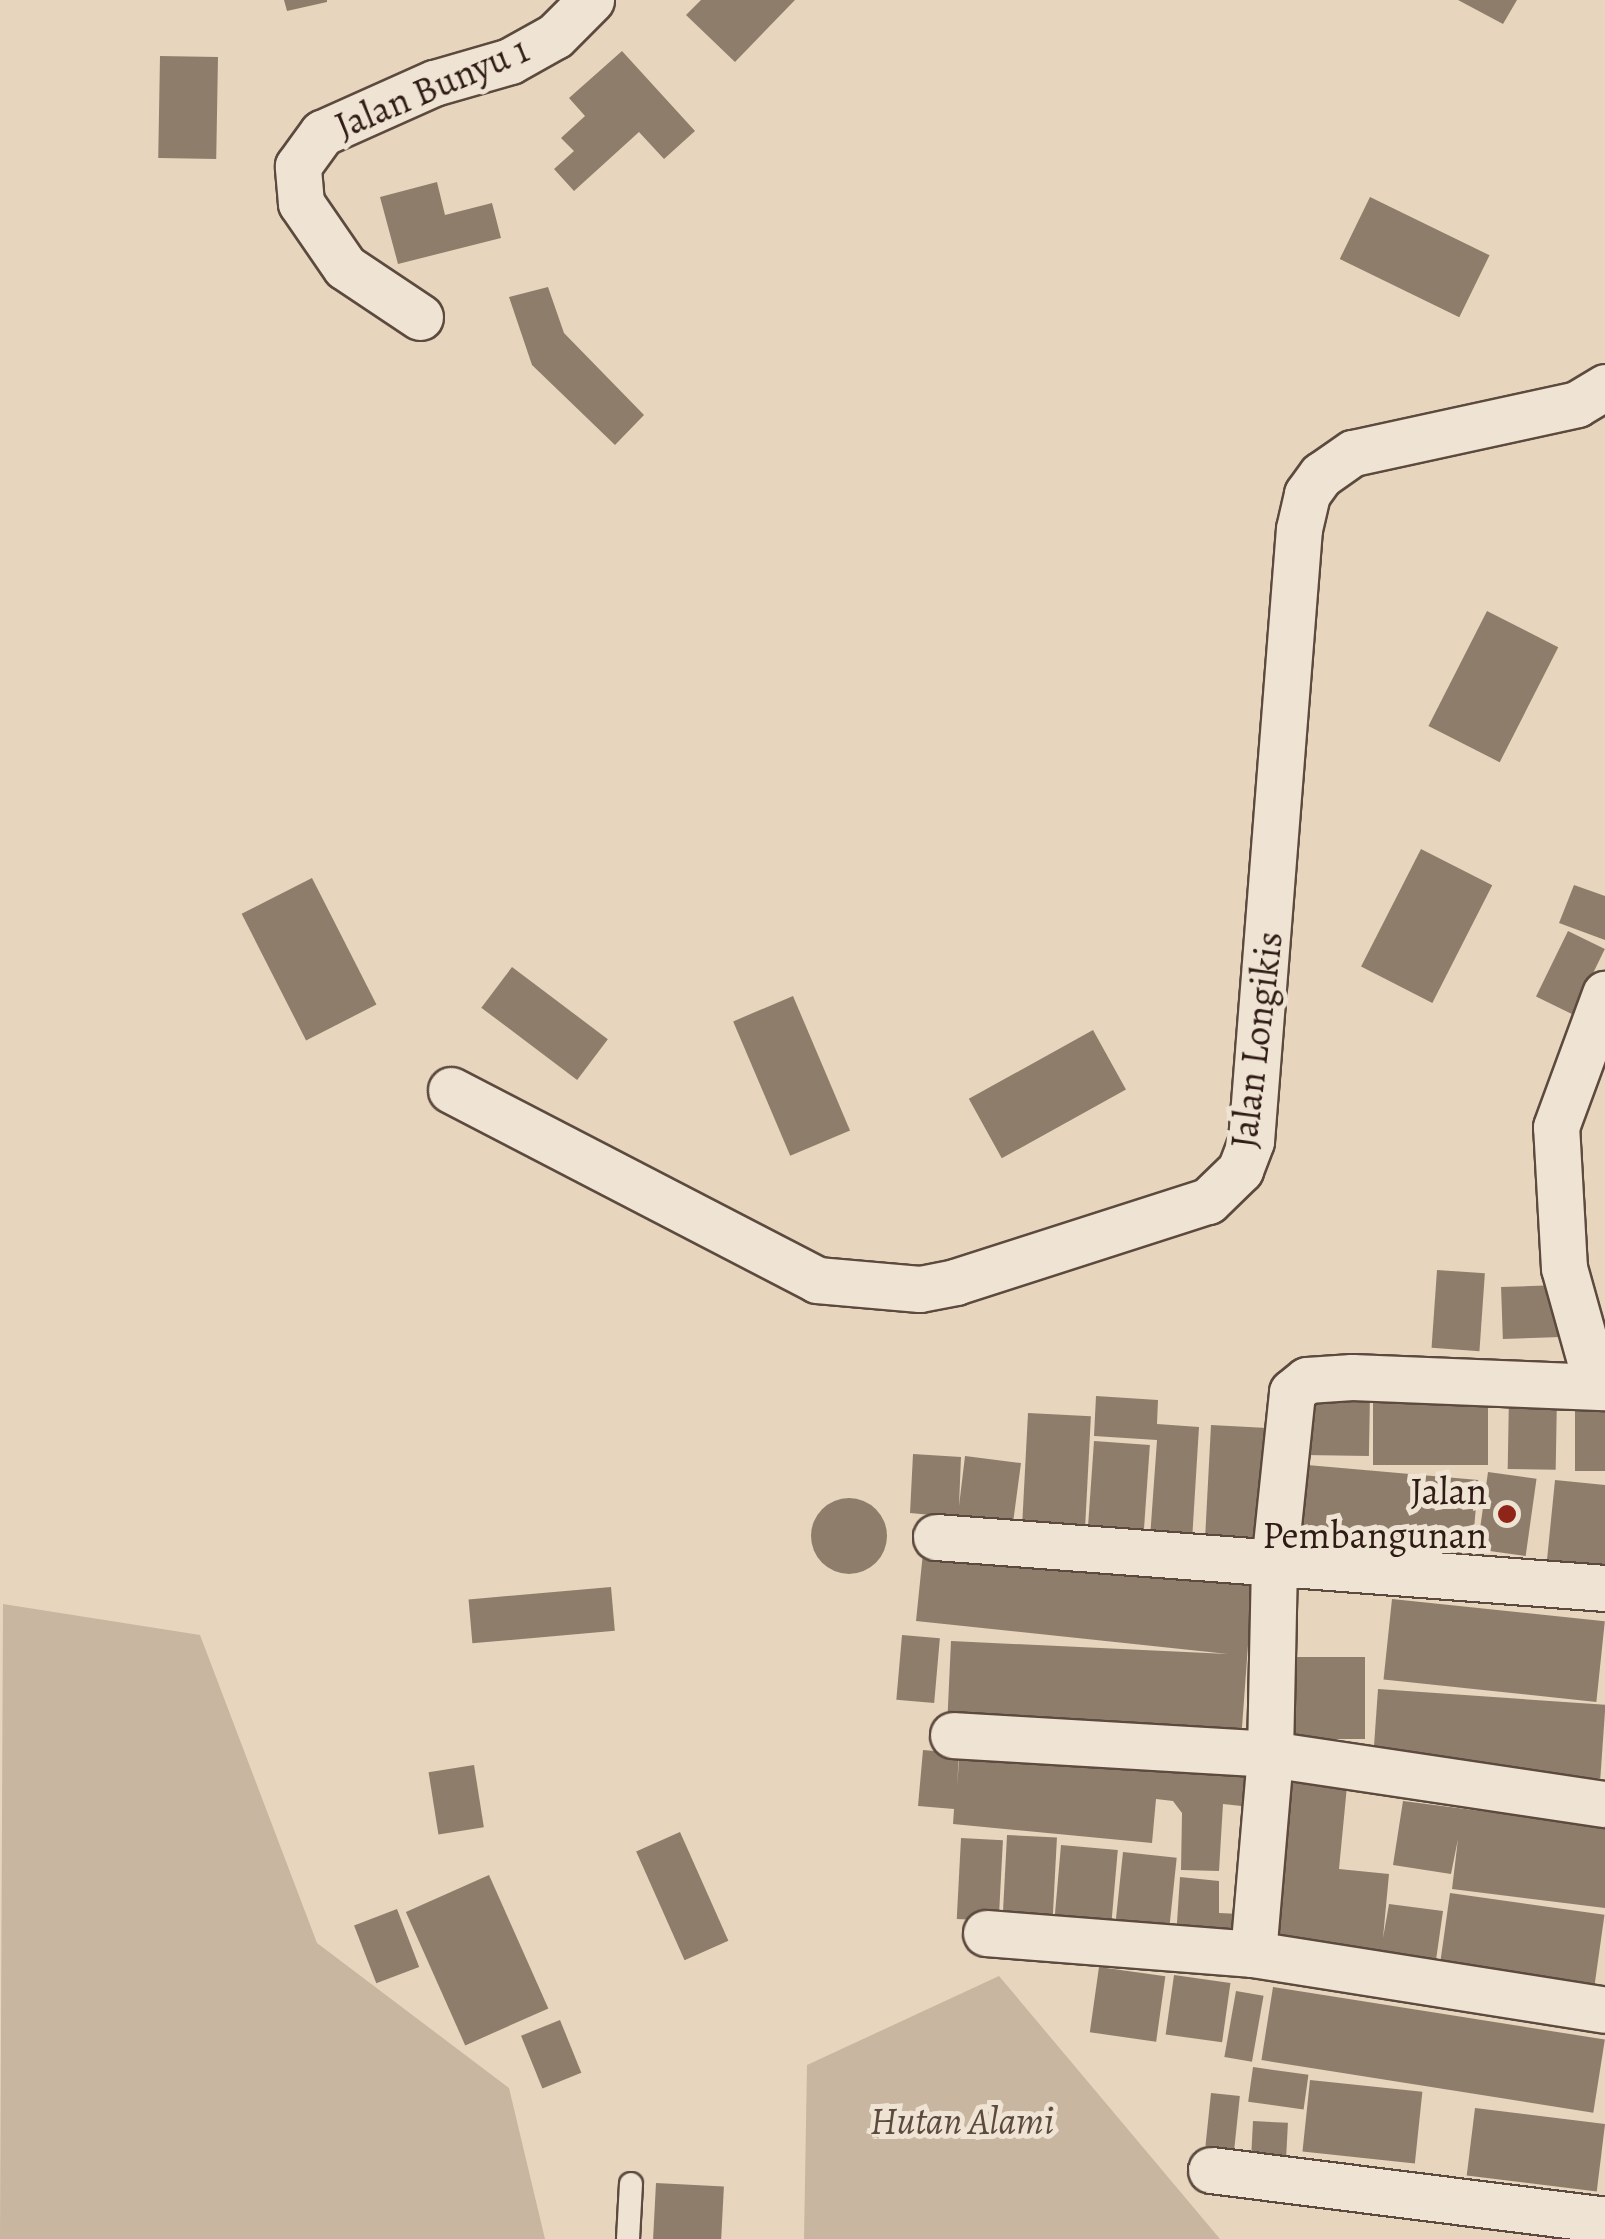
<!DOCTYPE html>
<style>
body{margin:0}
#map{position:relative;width:1605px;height:2239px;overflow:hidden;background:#e7d6bd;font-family:Alegreya,serif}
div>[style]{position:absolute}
.green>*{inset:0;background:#c8b6a0}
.building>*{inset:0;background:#8f7d6c;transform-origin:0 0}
.round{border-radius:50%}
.roads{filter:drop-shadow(2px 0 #5d4a3f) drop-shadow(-2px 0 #5d4a3f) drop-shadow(0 2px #5d4a3f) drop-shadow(0 -2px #5d4a3f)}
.lane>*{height:22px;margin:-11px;padding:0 11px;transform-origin:11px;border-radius:11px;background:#efe4d4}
.street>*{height:45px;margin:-22.5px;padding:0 22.5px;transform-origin:22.5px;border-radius:22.5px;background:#efe4d4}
.dots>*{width:28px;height:28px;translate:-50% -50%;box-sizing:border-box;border:5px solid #efe4d4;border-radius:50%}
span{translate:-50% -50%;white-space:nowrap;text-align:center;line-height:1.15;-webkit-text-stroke:10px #efe4d4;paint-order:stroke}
.street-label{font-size:38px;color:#2f1c15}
.poi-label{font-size:38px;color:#2f1c15}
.right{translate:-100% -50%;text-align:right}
.park-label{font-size:38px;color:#5d4a3f;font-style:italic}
</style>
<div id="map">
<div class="green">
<div style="clip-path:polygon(3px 1604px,200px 1635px,317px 1943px,509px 2088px,545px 2239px,0 2239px)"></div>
<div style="clip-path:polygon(999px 1976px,1220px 2239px,804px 2239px,807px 2065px)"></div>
</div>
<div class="building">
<div style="clip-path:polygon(284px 0,327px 0,327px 2px,287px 11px)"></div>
<div style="clip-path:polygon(701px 0,795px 0,735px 62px,686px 15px)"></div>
<div style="clip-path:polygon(1458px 0,1517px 0,1503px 24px)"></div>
<div style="clip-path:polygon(622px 51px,695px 131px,664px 159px,639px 132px,574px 191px,554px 169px,574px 151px,561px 138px,585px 116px,569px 98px)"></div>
<div style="left:160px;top:56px;width:58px;height:102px;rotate:1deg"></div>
<div style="clip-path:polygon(437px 182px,445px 215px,492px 203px,501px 238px,398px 264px,380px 197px)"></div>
<div style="left:1370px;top:197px;width:133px;height:69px;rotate:26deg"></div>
<div style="clip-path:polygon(548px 287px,564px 333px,644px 415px,615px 445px,532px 365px,509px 297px)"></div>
<div style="left:1487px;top:611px;width:80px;height:129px;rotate:27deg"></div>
<div style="left:1421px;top:849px;width:80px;height:132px;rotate:27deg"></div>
<div style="left:312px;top:878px;width:142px;height:79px;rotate:63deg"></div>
<div style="clip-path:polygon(1574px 885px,1605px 896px,1605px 940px,1559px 923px)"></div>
<div style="left:1568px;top:931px;width:41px;height:73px;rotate:26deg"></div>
<div style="left:512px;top:967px;width:120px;height:51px;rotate:37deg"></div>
<div style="left:793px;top:996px;width:146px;height:65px;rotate:67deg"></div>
<div style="left:1093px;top:1030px;width:68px;height:142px;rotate:61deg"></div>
<div style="left:1437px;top:1270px;width:48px;height:78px;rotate:4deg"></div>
<div style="left:1559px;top:1285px;width:52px;height:58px;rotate:88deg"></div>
<div style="left:1305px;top:1393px;width:65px;height:62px;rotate:1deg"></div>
<div style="left:1373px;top:1393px;width:115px;height:72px"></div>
<div style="left:1509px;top:1394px;width:48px;height:75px;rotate:1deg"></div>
<div style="clip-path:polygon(1096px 1396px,1158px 1400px,1157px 1424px,1199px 1427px,1192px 1541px,1150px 1538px,1157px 1440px,1094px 1436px)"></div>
<div style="left:1605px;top:1405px;width:66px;height:30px;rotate:90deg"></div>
<div style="left:1028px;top:1413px;width:63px;height:113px;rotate:3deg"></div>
<div style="left:1211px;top:1425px;width:62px;height:113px;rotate:3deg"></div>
<div style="left:1094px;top:1441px;width:56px;height:86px;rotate:4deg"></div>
<div style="clip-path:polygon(913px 1454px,961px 1457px,959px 1506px,965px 1456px,1021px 1463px,1013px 1523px,910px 1513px)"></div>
<div style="left:1296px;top:1464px;width:183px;height:85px;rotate:5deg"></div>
<div style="left:1488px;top:1472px;width:49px;height:78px;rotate:8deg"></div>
<div style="clip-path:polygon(1555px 1480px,1605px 1485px,1605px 1565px,1547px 1560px)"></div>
<div class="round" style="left:811px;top:1498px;width:76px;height:76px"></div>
<div style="clip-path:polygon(924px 1543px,1253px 1577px,1241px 1741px,947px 1727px,951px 1641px,1228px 1654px,916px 1621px)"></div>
<div style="left:611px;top:1587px;width:44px;height:143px;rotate:85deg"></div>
<div style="left:1392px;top:1599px;width:214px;height:81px;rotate:6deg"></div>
<div style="left:902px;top:1635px;width:38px;height:65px;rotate:5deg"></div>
<div style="left:1292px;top:1657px;width:73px;height:82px"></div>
<div style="left:1378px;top:1689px;width:228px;height:74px;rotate:4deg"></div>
<div style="clip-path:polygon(960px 1748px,1253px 1774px,1251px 1807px,1223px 1804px,1219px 1871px,1181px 1870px,1182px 1813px,1173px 1801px,1156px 1799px,1152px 1843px,953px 1824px,954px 1809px,918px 1806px,923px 1750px,959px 1753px,957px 1787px)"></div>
<div style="left:474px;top:1765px;width:63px;height:46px;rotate:81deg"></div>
<div style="clip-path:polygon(1287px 1781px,1347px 1786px,1339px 1869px,1389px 1874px,1383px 1938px,1389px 1904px,1443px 1911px,1435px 1967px,1271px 1950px)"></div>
<div style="clip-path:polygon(1403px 1801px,1605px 1827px,1605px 1908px,1452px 1889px,1458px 1839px,1451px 1874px,1393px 1865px)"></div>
<div style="left:680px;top:1832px;width:119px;height:48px;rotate:66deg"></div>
<div style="left:1007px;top:1835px;width:50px;height:84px;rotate:3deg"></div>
<div style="left:961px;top:1838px;width:42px;height:81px;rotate:3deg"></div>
<div style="left:1061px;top:1845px;width:57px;height:76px;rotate:5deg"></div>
<div style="left:1123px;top:1852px;width:54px;height:76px;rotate:6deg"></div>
<div style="left:489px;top:1875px;width:146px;height:91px;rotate:66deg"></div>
<div style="clip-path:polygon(1180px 1877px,1219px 1881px,1219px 1913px,1240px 1914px,1237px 1942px,1176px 1938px)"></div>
<div style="left:1450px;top:1893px;width:156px;height:85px;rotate:8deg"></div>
<div style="left:397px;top:1909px;width:62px;height:46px;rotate:69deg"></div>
<div style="left:1099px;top:1967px;width:67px;height:66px;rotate:8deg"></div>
<div style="left:1174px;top:1975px;width:57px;height:60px;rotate:8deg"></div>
<div style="left:1273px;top:1987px;width:336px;height:74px;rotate:9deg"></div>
<div style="left:1236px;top:1991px;width:28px;height:67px;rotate:10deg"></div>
<div style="left:560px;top:2020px;width:57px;height:42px;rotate:68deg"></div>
<div style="left:1253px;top:2067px;width:56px;height:35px;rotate:8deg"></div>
<div style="left:1310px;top:2080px;width:113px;height:72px;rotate:6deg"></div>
<div style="left:1211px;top:2093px;width:29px;height:53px;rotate:6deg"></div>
<div style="left:1475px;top:2108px;width:131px;height:68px;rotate:7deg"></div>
<div style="left:1253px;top:2121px;width:35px;height:40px;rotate:3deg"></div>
<div style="left:656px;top:2183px;width:68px;height:56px;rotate:3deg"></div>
</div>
<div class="roads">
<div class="lane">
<div style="left:628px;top:2239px;width:55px;rotate:-86.9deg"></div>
</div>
<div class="street">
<div style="left:420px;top:317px;width:90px;rotate:-146.3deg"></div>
<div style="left:345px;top:267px;width:78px;rotate:-124.5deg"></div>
<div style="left:301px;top:203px;width:37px;rotate:-95deg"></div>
<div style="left:298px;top:166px;width:41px;rotate:-54deg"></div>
<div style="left:322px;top:133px;width:123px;rotate:-24.1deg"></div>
<div style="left:434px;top:83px;width:79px;rotate:-16.1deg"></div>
<div style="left:510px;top:61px;width:51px;rotate:-29.1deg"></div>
<div style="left:555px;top:36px;width:51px;rotate:-45deg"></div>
<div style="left:451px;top:1090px;width:412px;rotate:27.4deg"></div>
<div style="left:817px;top:1280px;width:103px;rotate:5deg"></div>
<div style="left:920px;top:1289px;width:36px;rotate:-11deg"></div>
<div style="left:955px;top:1282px;width:266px;rotate:-17.8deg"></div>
<div style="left:1208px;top:1201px;width:45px;rotate:-44.1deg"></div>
<div style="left:1240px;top:1170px;width:31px;rotate:-69deg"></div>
<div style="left:1251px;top:1141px;width:614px;rotate:-85.52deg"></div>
<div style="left:1299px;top:529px;width:36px;rotate:-77deg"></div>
<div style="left:1307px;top:494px;width:24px;rotate:-54deg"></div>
<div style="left:1321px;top:475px;width:39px;rotate:-35deg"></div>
<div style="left:1353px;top:453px;width:229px;rotate:-12.3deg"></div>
<div style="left:1577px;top:404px;width:33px;rotate:-31deg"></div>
<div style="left:1597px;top:1386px;width:123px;rotate:-105.6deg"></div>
<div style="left:1564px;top:1268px;width:141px;rotate:-93.2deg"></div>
<div style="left:1556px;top:1127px;width:142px;rotate:-69.8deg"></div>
<div style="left:936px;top:1537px;width:671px;rotate:4.36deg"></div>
<div style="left:953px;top:1735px;width:318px;rotate:3.4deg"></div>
<div style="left:1270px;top:1754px;width:339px;rotate:8.5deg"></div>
<div style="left:986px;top:1933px;width:268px;rotate:4.5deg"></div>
<div style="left:1253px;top:1954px;width:356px;rotate:9deg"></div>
<div style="left:1253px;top:1954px;width:201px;rotate:-85.1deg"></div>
<div style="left:1270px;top:1754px;width:190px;rotate:-88.8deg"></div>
<div style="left:1274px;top:1564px;width:173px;rotate:-84deg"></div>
<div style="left:1292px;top:1392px;width:19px;rotate:-39deg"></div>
<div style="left:1307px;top:1380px;width:45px;rotate:-3.8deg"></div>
<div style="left:1352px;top:1377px;width:253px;rotate:2.3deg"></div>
<div style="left:1211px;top:2170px;width:397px;rotate:7.2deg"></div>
</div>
</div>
<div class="dots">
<div style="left:1507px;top:1514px;background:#8f2418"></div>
</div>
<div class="street-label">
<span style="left:432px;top:88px;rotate:-23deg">Jalan Bunyu 1</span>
<span style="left:1257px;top:1040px;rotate:-83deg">Jalan Longikis</span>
</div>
<div class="poi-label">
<span class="right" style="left:1487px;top:1514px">Jalan<br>Pembangunan</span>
</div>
<div class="park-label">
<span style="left:962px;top:2122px">Hutan Alami</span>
</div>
</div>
